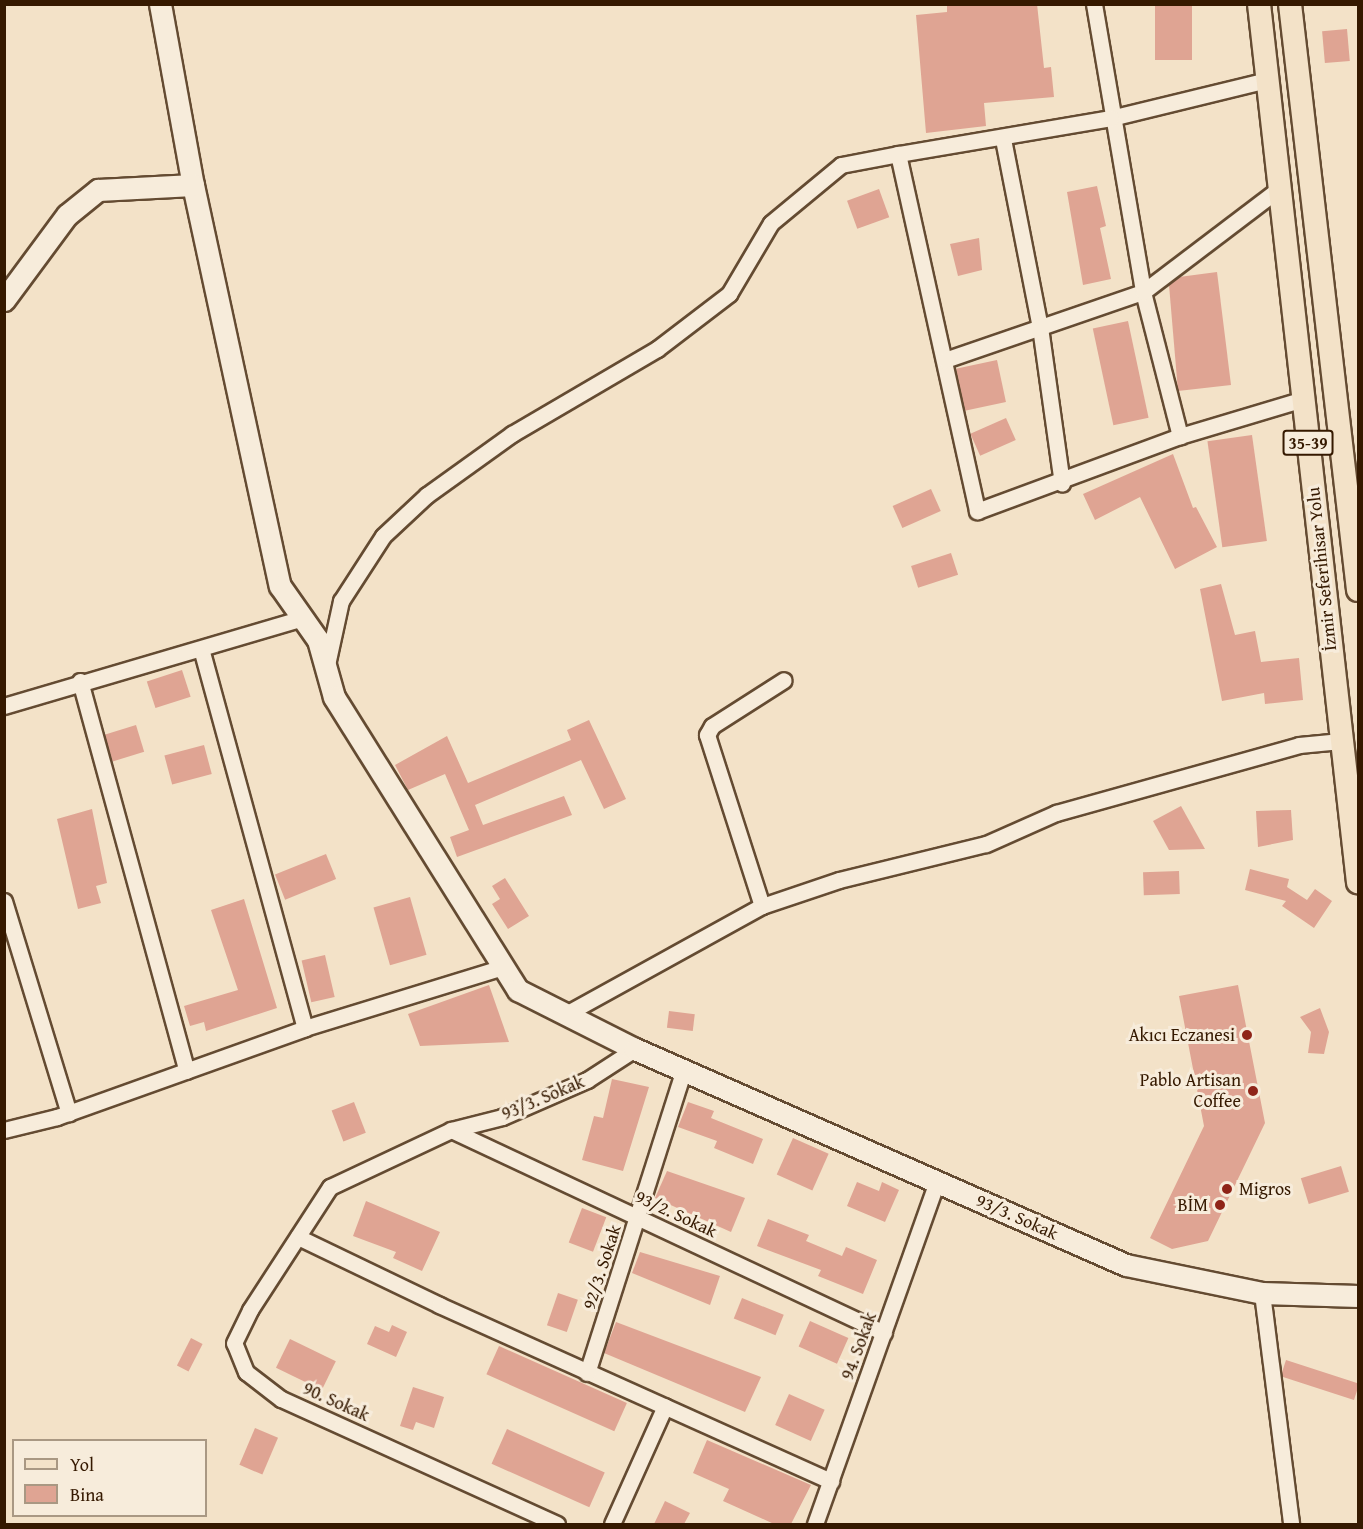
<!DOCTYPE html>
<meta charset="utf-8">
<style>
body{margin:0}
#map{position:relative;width:1363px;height:1529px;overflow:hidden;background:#f3e2c8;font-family:"Gentium Book Plus",serif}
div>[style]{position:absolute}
.building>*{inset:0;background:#dfa493;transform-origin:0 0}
.roads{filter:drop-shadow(2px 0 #644b32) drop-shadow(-2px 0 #644b32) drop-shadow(0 2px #644b32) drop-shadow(0 -2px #644b32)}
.street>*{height:15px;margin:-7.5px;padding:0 7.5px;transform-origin:7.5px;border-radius:7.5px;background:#f7ecdb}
.secondary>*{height:21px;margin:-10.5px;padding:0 10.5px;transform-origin:10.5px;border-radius:10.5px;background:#f7ecdb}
.primary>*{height:22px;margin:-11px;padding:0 11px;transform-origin:11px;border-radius:11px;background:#f3e2c8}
.dots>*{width:16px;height:16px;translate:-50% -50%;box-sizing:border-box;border:3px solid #f7ecdb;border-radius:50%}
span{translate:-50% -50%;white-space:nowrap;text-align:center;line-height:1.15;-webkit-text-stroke:6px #f7ecdb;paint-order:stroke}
.shield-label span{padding:2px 4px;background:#f7ecdb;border:2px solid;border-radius:4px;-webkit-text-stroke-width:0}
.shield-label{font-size:16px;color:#351900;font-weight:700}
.street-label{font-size:18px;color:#351900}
.poi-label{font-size:18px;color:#351900}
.right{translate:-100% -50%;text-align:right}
.left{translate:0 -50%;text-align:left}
.frame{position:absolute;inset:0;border:6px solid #351900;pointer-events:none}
.legend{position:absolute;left:12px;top:1439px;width:195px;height:78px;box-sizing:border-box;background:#f7ecdb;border:2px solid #a99883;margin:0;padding:8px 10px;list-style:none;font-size:18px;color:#351900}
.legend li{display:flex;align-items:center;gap:12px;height:30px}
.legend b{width:30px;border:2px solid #a99883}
</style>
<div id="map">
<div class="building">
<div style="clip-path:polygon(947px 4px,1037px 4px,1044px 68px,1051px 67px,1054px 97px,984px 103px,986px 126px,926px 133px,916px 15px,947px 12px)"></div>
<div style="left:1155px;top:4px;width:37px;height:56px"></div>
<div style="left:1347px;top:29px;width:32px;height:25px;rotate:85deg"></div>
<div style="clip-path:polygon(1097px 186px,1106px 226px,1100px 228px,1111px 279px,1083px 285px,1067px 192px)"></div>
<div style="left:879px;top:189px;width:30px;height:34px;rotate:70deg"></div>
<div style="clip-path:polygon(979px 238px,982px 270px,958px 276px,950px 244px)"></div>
<div style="clip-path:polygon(1217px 272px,1231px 385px,1178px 391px,1169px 285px,1179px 277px)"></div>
<div style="left:1128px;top:321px;width:99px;height:36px;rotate:78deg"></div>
<div style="left:997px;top:360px;width:43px;height:42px;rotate:78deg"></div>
<div style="left:1006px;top:418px;width:24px;height:39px;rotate:66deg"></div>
<div style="left:1252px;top:435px;width:107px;height:45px;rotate:82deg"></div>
<div style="clip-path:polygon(1173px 454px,1193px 508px,1196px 507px,1217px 547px,1175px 569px,1140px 497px,1095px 520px,1083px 494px)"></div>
<div style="left:931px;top:489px;width:24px;height:42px;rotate:66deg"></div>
<div style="left:951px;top:553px;width:23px;height:42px;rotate:72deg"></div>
<div style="clip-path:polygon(1221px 584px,1235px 635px,1255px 631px,1261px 662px,1299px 658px,1303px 700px,1265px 704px,1264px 693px,1222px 701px,1200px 589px)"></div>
<div style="left:182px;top:670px;width:28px;height:37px;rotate:72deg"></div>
<div style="clip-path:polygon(589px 720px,626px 799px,604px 809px,581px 760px,475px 805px,483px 825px,564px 796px,572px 815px,457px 857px,450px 837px,469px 830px,445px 774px,408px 790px,395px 765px,447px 736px,468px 783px,571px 740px,567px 730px)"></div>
<div style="left:136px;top:725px;width:28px;height:33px;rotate:73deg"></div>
<div style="left:204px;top:745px;width:30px;height:41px;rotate:75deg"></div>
<div style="clip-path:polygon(1181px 806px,1205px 849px,1169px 850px,1153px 821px)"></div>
<div style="clip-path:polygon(92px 809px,107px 883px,96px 886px,101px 903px,78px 909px,57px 819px)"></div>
<div style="clip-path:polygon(1291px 810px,1293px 840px,1258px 847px,1256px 811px)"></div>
<div style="left:326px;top:854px;width:27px;height:55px;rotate:68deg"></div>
<div style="clip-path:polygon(1250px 869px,1289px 879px,1287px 887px,1307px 900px,1315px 889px,1332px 901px,1314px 928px,1282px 906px,1286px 901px,1245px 890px)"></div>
<div style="left:1179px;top:871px;width:23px;height:36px;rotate:88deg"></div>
<div style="clip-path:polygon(505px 878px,529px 916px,508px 929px,492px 904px,500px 899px,492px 886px)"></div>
<div style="left:410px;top:897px;width:60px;height:38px;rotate:74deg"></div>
<div style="clip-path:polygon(244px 899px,277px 1008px,206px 1031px,204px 1022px,190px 1026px,184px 1006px,238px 990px,211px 910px)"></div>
<div style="left:325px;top:955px;width:43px;height:24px;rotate:77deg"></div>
<div style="clip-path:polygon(489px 985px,509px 1042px,420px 1046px,408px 1014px)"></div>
<div style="clip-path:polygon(1238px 985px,1265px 1123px,1208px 1241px,1172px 1249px,1150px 1238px,1204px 1126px,1179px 996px)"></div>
<div style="clip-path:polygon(1320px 1008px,1329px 1032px,1324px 1054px,1308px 1053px,1311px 1032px,1300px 1017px)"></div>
<div style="left:669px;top:1011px;width:26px;height:17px;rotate:7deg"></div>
<div style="clip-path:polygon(612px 1079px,649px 1087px,623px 1171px,582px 1160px,594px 1116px,603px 1118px)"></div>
<div style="left:354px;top:1102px;width:33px;height:24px;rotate:69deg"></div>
<div style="clip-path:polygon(688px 1102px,714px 1111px,711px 1118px,763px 1139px,753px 1164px,714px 1148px,717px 1141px,678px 1127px)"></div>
<div style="left:793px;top:1138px;width:39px;height:40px;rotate:24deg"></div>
<div style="left:1341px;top:1166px;width:27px;height:42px;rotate:73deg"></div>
<div style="clip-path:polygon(667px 1171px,745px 1198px,731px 1232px,655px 1198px)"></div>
<div style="clip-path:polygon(857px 1182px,879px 1191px,882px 1182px,899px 1190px,885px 1222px,847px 1206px)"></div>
<div style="clip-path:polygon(366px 1201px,440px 1232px,422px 1271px,393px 1258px,396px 1252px,353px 1236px)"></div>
<div style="left:582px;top:1208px;width:26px;height:37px;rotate:21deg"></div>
<div style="clip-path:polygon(768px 1219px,809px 1235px,806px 1241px,842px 1256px,846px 1247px,877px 1260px,863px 1294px,818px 1276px,821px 1270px,757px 1246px)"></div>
<div style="clip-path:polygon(640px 1252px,720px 1276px,710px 1305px,632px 1273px)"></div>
<div style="left:558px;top:1293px;width:21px;height:34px;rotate:19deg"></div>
<div style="left:742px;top:1298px;width:45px;height:22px;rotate:22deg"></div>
<div style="left:810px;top:1321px;width:42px;height:28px;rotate:24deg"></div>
<div style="clip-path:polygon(616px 1322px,761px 1377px,745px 1412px,604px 1353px)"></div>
<div style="clip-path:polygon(392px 1325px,407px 1332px,396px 1357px,367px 1344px,375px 1326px,389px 1332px)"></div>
<div style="left:191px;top:1338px;width:13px;height:31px;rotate:27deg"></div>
<div style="left:290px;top:1339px;width:51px;height:32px;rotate:26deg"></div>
<div style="left:499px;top:1346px;width:140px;height:31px;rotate:24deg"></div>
<div style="left:1286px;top:1360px;width:77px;height:17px;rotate:18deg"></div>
<div style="clip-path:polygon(413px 1387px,444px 1397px,434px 1428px,416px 1422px,413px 1430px,400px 1426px)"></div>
<div style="left:789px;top:1394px;width:39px;height:34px;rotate:24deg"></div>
<div style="left:255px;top:1428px;width:25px;height:40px;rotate:23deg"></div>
<div style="left:507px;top:1429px;width:107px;height:38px;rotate:24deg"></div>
<div style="clip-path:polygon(707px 1440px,811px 1485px,791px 1524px,774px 1524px,723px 1501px,729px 1489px,693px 1473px)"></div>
<div style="clip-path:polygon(665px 1501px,690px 1513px,684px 1524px,654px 1524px)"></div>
</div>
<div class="roads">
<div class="street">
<div style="left:1094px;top:4px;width:292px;rotate:80.3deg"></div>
<div style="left:1143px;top:292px;width:149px;rotate:75.6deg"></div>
<div style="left:1267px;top:80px;width:161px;rotate:166.3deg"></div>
<div style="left:1111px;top:118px;width:216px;rotate:170.4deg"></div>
<div style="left:898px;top:154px;width:366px;rotate:77.5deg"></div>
<div style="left:977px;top:511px;width:216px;rotate:-20.3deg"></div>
<div style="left:1180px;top:436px;width:128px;rotate:-16.7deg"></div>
<div style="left:1003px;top:139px;width:192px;rotate:78.9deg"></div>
<div style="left:1040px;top:327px;width:158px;rotate:82deg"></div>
<div style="left:945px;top:360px;width:209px;rotate:-19deg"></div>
<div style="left:1143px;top:292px;width:172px;rotate:-37.2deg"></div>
<div style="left:202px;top:652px;width:390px;rotate:74.7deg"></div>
<div style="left:327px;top:665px;width:66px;rotate:-77.7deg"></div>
<div style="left:341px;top:601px;width:77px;rotate:-57.1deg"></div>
<div style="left:383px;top:536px;width:60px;rotate:-43deg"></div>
<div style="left:427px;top:495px;width:105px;rotate:-35.7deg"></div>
<div style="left:512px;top:434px;width:168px;rotate:-30.4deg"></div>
<div style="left:657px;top:349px;width:91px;rotate:-37.4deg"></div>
<div style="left:729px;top:294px;width:82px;rotate:-59.4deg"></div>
<div style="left:771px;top:223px;width:91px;rotate:-39.6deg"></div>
<div style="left:841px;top:165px;width:58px;rotate:-10.9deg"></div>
<div style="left:80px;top:681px;width:404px;rotate:74.7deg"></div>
<div style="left:4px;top:706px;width:312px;rotate:-16.4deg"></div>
<div style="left:4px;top:901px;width:222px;rotate:73deg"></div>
<div style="left:762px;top:906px;width:180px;rotate:-107.8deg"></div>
<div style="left:707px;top:735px;width:10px;rotate:-61deg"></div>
<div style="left:712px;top:726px;width:85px;rotate:-32.6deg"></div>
<div style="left:566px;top:1014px;width:224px;rotate:-28.9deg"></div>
<div style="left:762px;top:906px;width:81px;rotate:-18.7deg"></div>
<div style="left:839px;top:880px;width:151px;rotate:-13.8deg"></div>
<div style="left:986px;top:844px;width:77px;rotate:-23.9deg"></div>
<div style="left:1056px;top:813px;width:252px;rotate:-15.6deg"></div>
<div style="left:1299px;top:745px;width:42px;rotate:-5.4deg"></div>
<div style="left:4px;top:1130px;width:55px;rotate:-13.8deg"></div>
<div style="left:57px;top:1117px;width:263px;rotate:-19.7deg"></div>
<div style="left:305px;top:1028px;width:207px;rotate:-17.1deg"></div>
<div style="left:451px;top:1130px;width:478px;rotate:25.1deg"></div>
<div style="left:298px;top:1237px;width:157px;rotate:25.7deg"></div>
<div style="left:439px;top:1305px;width:430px;rotate:24.2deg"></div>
<div style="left:1262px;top:1293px;width:233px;rotate:82.8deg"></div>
<div style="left:587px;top:1373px;width:319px;rotate:-72.3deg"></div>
<div style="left:557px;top:1524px;width:303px;rotate:-155.6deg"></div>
<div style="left:281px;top:1399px;width:44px;rotate:-142.4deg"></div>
<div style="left:246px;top:1372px;width:31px;rotate:-112deg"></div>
<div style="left:234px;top:1343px;width:37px;rotate:-64deg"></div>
<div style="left:250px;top:1310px;width:147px;rotate:-57deg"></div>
<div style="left:330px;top:1187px;width:134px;rotate:-25.2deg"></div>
<div style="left:451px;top:1130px;width:53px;rotate:-14.3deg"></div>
<div style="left:502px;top:1117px;width:93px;rotate:-23.5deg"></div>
<div style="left:587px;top:1080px;width:57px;rotate:-32.9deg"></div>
<div style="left:612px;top:1524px;width:129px;rotate:-65.8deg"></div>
<div style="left:815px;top:1524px;width:364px;rotate:-70.4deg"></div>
</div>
<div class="secondary">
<div style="left:160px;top:4px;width:184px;rotate:79.7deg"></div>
<div style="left:193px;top:185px;width:410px;rotate:77.8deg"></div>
<div style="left:280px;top:586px;width:66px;rotate:54.9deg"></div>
<div style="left:318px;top:640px;width:59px;rotate:74.3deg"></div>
<div style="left:334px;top:697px;width:346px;rotate:57.9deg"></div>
<div style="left:518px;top:990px;width:131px;rotate:26.8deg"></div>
<div style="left:635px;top:1049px;width:536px;rotate:23.75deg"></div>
<div style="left:1126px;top:1265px;width:139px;rotate:11.6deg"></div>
<div style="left:1262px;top:1293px;width:96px;rotate:1.8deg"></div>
<div style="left:4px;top:300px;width:106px;rotate:-53.5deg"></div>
<div style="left:67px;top:215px;width:40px;rotate:-39deg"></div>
<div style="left:98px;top:190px;width:95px;rotate:-3deg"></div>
</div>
<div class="primary">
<div style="left:1259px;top:4px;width:884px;rotate:83.57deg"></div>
<div style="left:1290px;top:4px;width:590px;rotate:83.38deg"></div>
</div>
</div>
<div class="dots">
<div style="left:1247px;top:1035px;background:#8f2418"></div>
<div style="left:1253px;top:1091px;background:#8f2418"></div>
<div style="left:1227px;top:1189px;background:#8f2418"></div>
<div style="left:1220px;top:1205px;background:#8f2418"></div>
</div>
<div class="shield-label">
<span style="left:1308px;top:443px">35-39</span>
</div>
<div class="street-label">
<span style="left:1322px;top:569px;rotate:-96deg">İzmir Seferihisar Yolu</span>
<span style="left:543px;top:1098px;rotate:-23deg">93/3. Sokak</span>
<span style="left:676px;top:1214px;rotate:25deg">93/2. Sokak</span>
<span style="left:1017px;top:1217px;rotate:24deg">93/3. Sokak</span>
<span style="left:602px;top:1267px;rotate:-72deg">92/3. Sokak</span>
<span style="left:859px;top:1346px;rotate:-70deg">94. Sokak</span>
<span style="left:336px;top:1402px;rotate:24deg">90. Sokak</span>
</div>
<div class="poi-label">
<span class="right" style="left:1235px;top:1035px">Akıcı Eczanesi</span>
<span class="right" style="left:1241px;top:1091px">Pablo Artisan<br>Coffee</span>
<span class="left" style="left:1239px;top:1189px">Migros</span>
<span class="right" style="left:1208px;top:1205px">BİM</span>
</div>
<div class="frame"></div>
<ul class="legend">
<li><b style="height:8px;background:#f3e2c8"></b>Yol</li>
<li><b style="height:16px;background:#dfa493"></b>Bina</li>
</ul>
</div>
